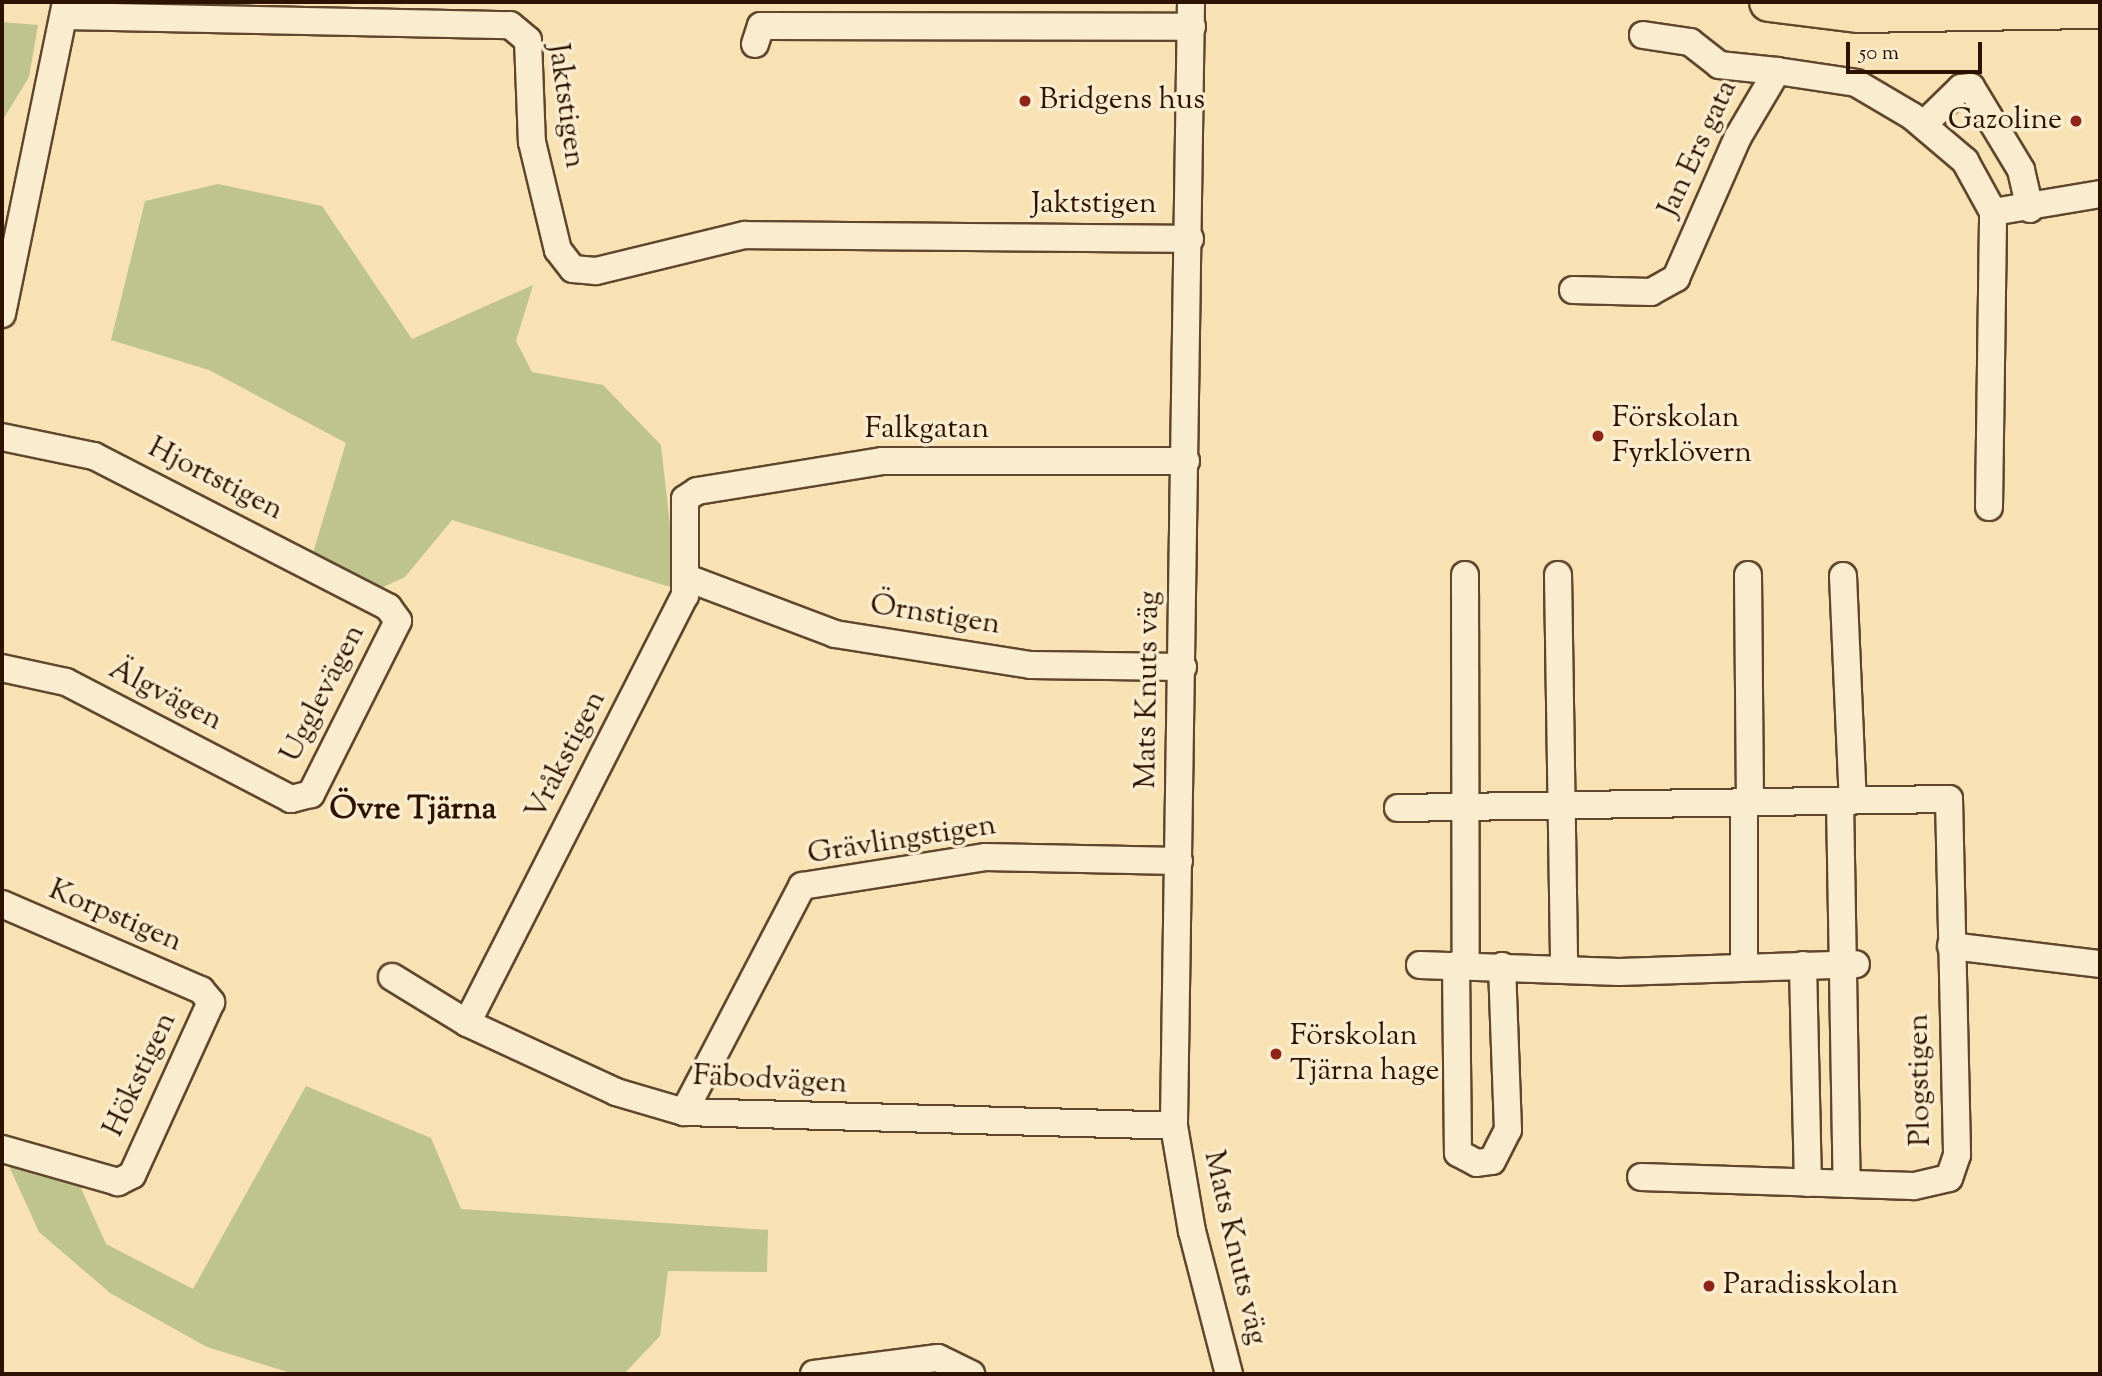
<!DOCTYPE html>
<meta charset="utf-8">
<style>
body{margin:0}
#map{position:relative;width:2102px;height:1376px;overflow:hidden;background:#f8e2b4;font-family:"Sorts Mill Goudy",serif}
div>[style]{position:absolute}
.green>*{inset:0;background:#bfc38c}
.roads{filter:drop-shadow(2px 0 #60462d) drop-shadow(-2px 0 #60462d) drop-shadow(0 2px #60462d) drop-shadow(0 -2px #60462d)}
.minor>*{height:26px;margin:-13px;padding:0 13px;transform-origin:13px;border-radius:13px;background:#faecce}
.highway>*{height:38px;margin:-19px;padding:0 19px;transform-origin:19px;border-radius:19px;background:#f8e2b4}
.dots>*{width:19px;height:19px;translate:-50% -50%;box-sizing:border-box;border:4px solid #faecce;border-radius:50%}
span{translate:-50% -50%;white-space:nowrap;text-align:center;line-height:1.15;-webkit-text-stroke:7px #faecce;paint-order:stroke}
.poi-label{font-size:30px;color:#2e1200}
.left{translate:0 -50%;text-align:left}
.right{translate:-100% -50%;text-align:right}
.street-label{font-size:30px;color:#2e1200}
.neighbourhood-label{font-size:32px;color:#2e1200;font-weight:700}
.frame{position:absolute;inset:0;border:4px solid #2e1200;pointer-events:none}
.scale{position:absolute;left:1846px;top:42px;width:136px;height:32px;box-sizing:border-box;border:4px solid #2e1200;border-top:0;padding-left:9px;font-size:21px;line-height:24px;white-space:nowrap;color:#2e1200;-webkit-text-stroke:5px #faecce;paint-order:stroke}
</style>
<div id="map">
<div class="green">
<div style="clip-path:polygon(2px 22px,38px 25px,29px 77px,2px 121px)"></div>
<div style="clip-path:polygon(218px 184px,322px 206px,412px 339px,533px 285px,516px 341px,532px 372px,603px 385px,661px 445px,677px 589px,452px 520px,405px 577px,381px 588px,313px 553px,346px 443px,209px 370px,111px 340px,145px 201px)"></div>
<div style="clip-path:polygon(306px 1086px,431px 1138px,461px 1209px,768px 1230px,767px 1272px,668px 1271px,660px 1336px,624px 1374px,294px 1374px,207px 1347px,110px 1293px,39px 1232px,4px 1155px,75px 1175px,106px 1244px,193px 1289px)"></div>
</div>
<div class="roads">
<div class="minor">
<div style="left:1191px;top:2px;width:1124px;rotate:90.87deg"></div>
<div style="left:1174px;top:1126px;width:107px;rotate:80.3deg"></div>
<div style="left:1192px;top:1231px;width:148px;rotate:75.5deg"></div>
<div style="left:65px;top:16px;width:445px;rotate:1.2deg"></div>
<div style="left:510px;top:25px;width:23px;rotate:40deg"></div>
<div style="left:528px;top:40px;width:102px;rotate:87.8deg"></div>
<div style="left:532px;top:142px;width:111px;rotate:76.5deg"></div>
<div style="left:558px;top:250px;width:24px;rotate:52deg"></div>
<div style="left:573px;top:269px;width:23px;rotate:5deg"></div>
<div style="left:596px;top:271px;width:153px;rotate:-13.6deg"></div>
<div style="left:745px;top:235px;width:445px;rotate:0.5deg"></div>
<div style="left:1643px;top:35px;width:48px;rotate:8.5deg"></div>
<div style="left:1690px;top:42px;width:37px;rotate:38deg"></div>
<div style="left:1719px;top:65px;width:58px;rotate:5.9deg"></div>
<div style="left:755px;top:44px;width:19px;rotate:-72deg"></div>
<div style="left:761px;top:26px;width:431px;rotate:0.1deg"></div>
<div style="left:1923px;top:125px;width:53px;rotate:-44.2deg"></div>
<div style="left:1961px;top:88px;width:10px;rotate:-6deg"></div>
<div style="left:1971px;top:87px;width:97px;rotate:58.9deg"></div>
<div style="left:2021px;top:170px;width:40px;rotate:77deg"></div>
<div style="left:1573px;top:290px;width:78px;rotate:1.5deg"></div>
<div style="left:1651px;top:292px;width:29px;rotate:-29deg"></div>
<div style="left:1676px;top:278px;width:154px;rotate:-66.3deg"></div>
<div style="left:1738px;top:137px;width:77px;rotate:-59.4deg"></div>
<div style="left:1777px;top:71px;width:80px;rotate:8.6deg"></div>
<div style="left:1856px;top:83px;width:65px;rotate:30.5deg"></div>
<div style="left:1912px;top:116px;width:70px;rotate:40.3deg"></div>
<div style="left:1965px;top:161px;width:58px;rotate:61.2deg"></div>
<div style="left:1993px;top:212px;width:109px;rotate:-9.5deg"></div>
<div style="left:2px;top:314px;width:318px;rotate:-78.4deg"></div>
<div style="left:2px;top:437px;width:94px;rotate:11.7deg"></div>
<div style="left:94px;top:456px;width:331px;rotate:27.2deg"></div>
<div style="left:388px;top:607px;width:17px;rotate:54deg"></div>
<div style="left:398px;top:621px;width:194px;rotate:116.7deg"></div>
<div style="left:311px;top:794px;width:21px;rotate:166deg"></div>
<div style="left:291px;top:799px;width:254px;rotate:-152.5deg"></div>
<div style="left:66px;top:682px;width:66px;rotate:-167.7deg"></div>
<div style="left:1989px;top:507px;width:295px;rotate:-89.2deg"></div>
<div style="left:1465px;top:575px;width:390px;rotate:89.9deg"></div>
<div style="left:1558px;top:575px;width:394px;rotate:89.1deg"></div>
<div style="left:1748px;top:575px;width:228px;rotate:89.5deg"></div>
<div style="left:1843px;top:576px;width:225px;rotate:87.5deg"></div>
<div style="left:687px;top:578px;width:158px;rotate:20.7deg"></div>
<div style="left:835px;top:634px;width:198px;rotate:9deg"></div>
<div style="left:1031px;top:665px;width:152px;rotate:0.8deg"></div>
<div style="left:1840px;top:801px;width:383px;rotate:89deg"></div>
<div style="left:1744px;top:802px;width:165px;rotate:90deg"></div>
<div style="left:1398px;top:808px;width:551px;rotate:-0.94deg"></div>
<div style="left:1949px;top:799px;width:356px;rotate:88.7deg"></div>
<div style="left:1957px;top:1155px;width:24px;rotate:109deg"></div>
<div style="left:1949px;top:1178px;width:37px;rotate:167deg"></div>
<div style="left:1913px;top:1186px;width:272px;rotate:-178.1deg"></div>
<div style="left:2px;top:904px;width:217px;rotate:23.4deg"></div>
<div style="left:201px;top:990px;width:16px;rotate:50deg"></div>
<div style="left:211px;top:1002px;width:190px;rotate:114.5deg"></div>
<div style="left:132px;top:1175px;width:16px;rotate:153deg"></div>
<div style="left:118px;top:1182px;width:121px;rotate:-164.1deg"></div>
<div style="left:1951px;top:946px;width:150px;rotate:6.9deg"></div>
<div style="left:1420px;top:965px;width:199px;rotate:2deg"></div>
<div style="left:1619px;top:972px;width:237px;rotate:-1.9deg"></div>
<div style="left:1456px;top:965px;width:188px;rotate:89.4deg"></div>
<div style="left:1458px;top:1153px;width:21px;rotate:28deg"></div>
<div style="left:1477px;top:1163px;width:15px;rotate:-8deg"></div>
<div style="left:1492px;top:1161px;width:35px;rotate:-63deg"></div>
<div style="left:1508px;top:1130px;width:164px;rotate:-92.1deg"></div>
<div style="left:1803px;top:965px;width:218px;rotate:88.7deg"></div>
<div style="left:392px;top:977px;width:88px;rotate:31.5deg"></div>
<div style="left:467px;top:1023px;width:164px;rotate:24.8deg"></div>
<div style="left:616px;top:1092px;width:71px;rotate:16.4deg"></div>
<div style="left:684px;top:1112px;width:490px;rotate:1.6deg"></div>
<div style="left:467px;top:1023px;width:479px;rotate:-63deg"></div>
<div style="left:685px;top:596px;width:97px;rotate:-90deg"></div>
<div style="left:685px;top:499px;width:14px;rotate:-34deg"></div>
<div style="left:697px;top:491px;width:187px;rotate:-9.2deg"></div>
<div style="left:882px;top:461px;width:304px"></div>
<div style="left:684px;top:1112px;width:255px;rotate:-62.4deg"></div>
<div style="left:802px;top:886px;width:185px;rotate:-9deg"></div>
<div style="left:985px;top:857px;width:194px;rotate:1.2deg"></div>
<div style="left:814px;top:1374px;width:125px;rotate:-7.4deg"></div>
<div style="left:938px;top:1358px;width:37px;rotate:26deg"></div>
</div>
<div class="highway">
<div style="left:1769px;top:2px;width:91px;rotate:7deg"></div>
<div style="left:1859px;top:13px;width:241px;rotate:-1deg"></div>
</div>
</div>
<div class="dots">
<div style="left:1025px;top:101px;background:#8f2418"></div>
<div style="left:2076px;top:121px;background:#8f2418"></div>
<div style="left:1598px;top:436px;background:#8f2418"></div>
<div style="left:1276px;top:1054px;background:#8f2418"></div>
<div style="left:1709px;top:1286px;background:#8f2418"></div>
</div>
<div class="poi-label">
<span class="left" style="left:1039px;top:101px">Bridgens hus</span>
<span class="right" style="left:2062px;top:121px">Gazoline</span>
<span class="left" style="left:1612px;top:436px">Förskolan<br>Fyrklövern</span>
<span class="left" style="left:1290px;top:1054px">Förskolan<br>Tjärna hage</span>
<span class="left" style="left:1723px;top:1286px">Paradisskolan</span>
</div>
<div class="street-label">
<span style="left:565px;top:106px;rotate:82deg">Jaktstigen</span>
<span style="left:1699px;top:149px;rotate:-65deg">Jan Ers gata</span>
<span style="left:1094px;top:205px">Jaktstigen</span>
<span style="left:927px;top:430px">Falkgatan</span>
<span style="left:215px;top:480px;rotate:27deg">Hjortstigen</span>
<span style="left:935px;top:616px;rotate:9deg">Örnstigen</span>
<span style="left:1149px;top:690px;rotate:-89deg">Mats Knuts väg</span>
<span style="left:324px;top:694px;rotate:-63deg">Ugglevägen</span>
<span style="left:165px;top:696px;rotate:27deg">Älgvägen</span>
<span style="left:567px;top:756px;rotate:-63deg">Vråkstigen</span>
<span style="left:902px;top:841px;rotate:-9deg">Grävlingstigen</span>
<span style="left:115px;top:917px;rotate:23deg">Korpstigen</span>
<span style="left:141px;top:1075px;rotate:-65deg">Hökstigen</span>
<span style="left:1921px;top:1080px;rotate:-91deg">Plogstigen</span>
<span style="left:770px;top:1081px;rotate:3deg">Fäbodvägen</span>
<span style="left:1234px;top:1248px;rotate:77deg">Mats Knuts väg</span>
</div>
<div class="neighbourhood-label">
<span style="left:413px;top:810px">Övre Tjärna</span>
</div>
<div class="frame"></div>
<div class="scale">50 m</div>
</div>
